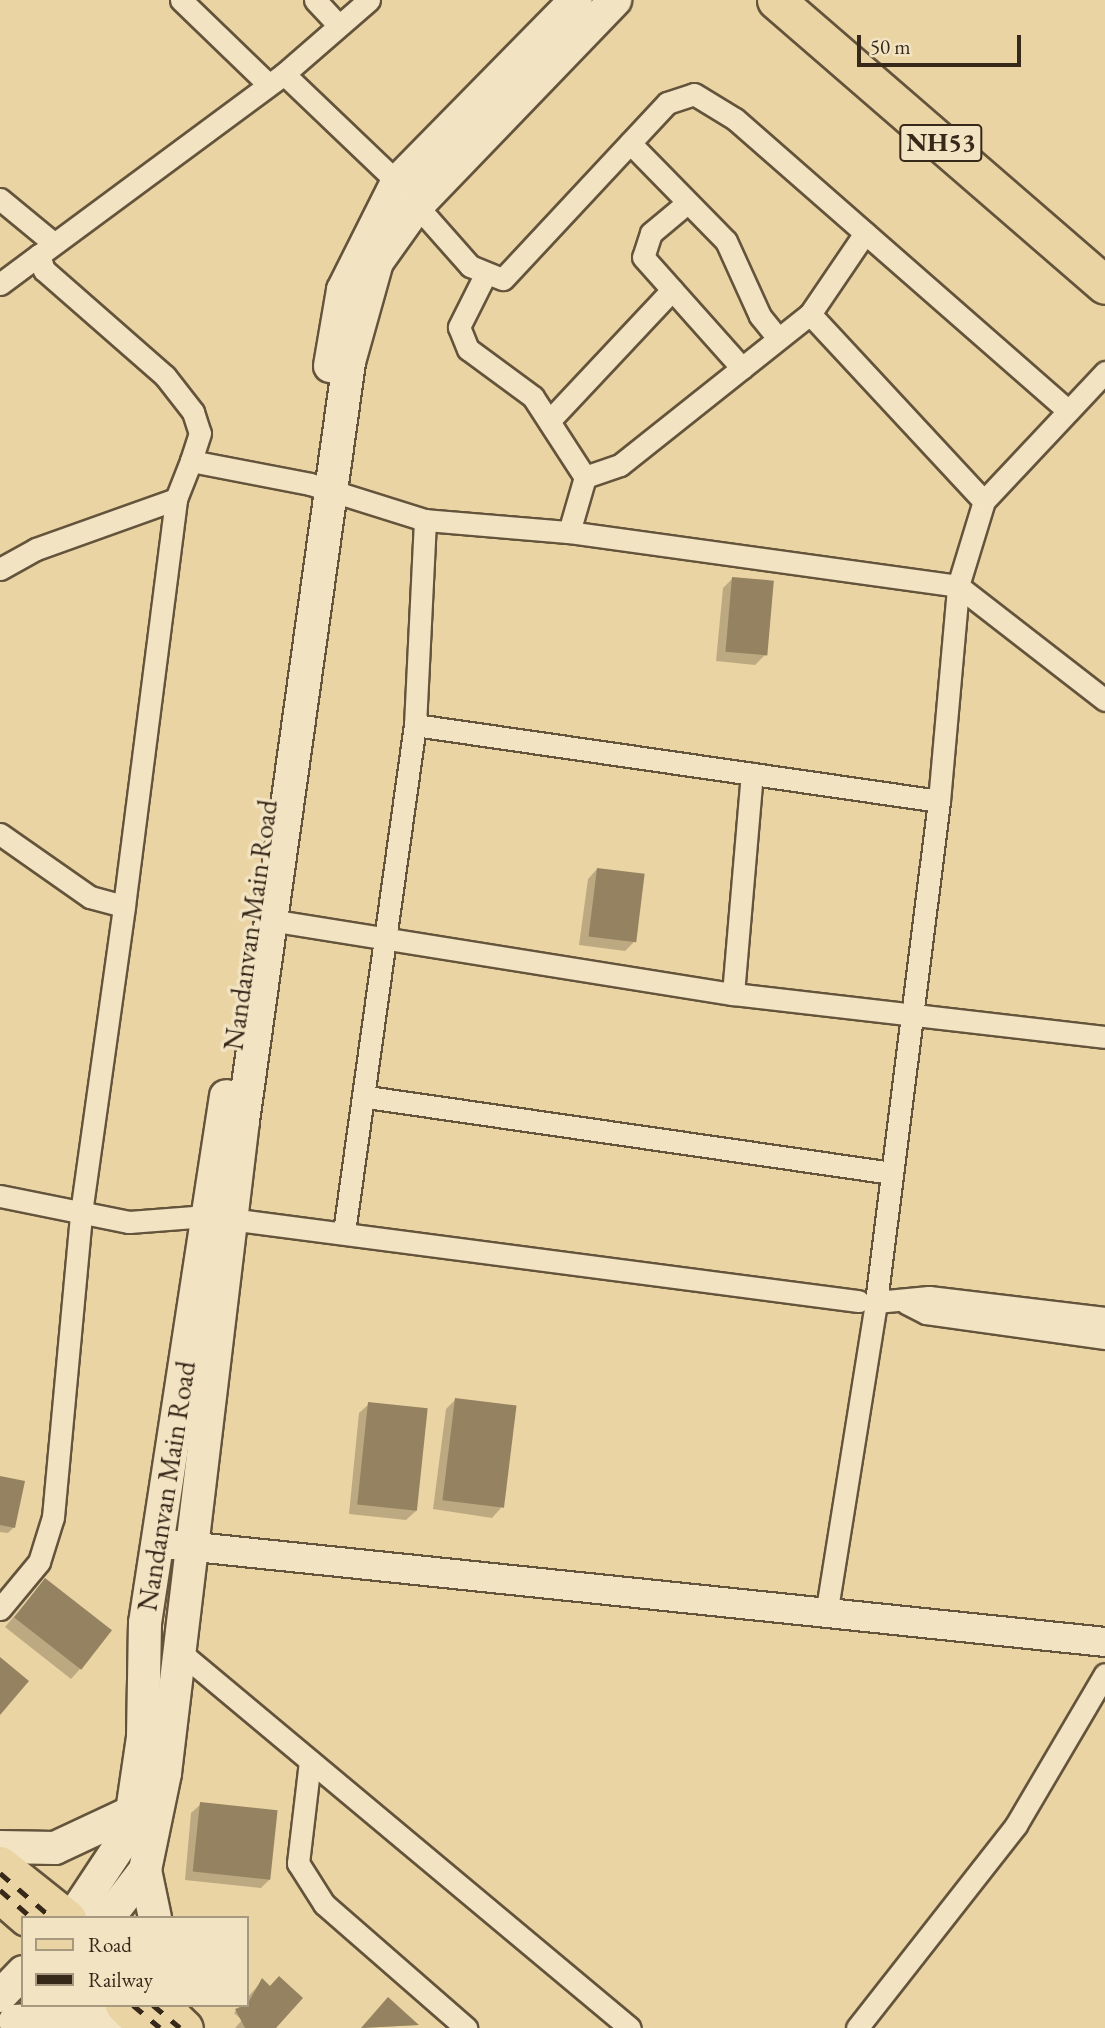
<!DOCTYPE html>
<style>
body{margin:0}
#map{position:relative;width:1105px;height:2028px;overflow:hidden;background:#ebd4a3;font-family:"EB Garamond",serif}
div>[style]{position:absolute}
.shadow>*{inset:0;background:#0003}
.building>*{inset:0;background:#958261;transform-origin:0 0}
.roads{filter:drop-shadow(2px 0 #64543c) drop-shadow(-2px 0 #64543c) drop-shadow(0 2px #64543c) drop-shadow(0 -2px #64543c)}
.minor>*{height:21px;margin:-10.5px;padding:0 10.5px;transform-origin:10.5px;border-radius:10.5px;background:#f2e3c3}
.tertiary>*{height:28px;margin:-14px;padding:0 14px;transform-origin:14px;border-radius:14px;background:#f2e3c3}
.secondary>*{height:32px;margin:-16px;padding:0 16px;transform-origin:16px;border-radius:16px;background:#f2e3c3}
.primary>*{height:35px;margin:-17.5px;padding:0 17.5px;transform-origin:17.5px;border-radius:17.5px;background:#ebd4a3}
.trunk>*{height:37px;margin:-18.5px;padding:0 18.5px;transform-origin:18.5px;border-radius:18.5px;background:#ebd4a3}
.rail>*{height:5px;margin-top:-2.5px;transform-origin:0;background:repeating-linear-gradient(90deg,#37291a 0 12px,transparent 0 24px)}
span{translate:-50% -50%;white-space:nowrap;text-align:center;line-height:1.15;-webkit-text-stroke:7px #f2e3c3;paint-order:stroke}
.shield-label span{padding:2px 5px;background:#f2e3c3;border:2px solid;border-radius:5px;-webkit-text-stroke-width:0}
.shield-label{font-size:26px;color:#37291a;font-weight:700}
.street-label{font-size:28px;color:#37291a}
.legend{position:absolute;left:21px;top:1916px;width:228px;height:91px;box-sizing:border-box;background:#f2e3c3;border:2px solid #a7997f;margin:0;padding:9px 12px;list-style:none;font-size:21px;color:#37291a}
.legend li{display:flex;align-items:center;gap:14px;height:35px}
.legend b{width:35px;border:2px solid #a7997f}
.scale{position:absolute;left:857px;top:35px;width:164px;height:32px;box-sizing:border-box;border:4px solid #37291a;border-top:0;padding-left:9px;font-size:21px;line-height:24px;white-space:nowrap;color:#37291a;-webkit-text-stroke:5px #f2e3c3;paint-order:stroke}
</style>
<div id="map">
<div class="shadow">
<div style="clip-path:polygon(732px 579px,765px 655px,755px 665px,716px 661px,723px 588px)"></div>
<div style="clip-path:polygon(597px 869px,634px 942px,625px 951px,579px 945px,588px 879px)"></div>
<div style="clip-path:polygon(456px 1399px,501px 1508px,492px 1518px,433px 1509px,446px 1409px)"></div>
<div style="clip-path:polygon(369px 1404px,416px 1511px,406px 1520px,349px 1514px,359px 1413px)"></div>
<div style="clip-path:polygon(0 1477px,14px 1527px,8px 1533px,0 1532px)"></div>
<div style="clip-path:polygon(45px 1580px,80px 1669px,71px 1679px,5px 1627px)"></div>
<div style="clip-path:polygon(201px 1804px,270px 1879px,261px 1888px,185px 1880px,191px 1813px)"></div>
<div style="clip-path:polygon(262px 1981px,274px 2028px,235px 2028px,242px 2020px,234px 2013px)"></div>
<div style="clip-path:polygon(379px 2009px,417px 2025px,362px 2028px)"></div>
</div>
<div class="building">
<div style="left:732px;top:577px;width:42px;height:75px;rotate:5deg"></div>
<div style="left:597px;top:868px;width:48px;height:69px;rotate:7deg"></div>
<div style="left:455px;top:1398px;width:62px;height:103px;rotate:7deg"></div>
<div style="left:368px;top:1402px;width:60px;height:103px;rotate:6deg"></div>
<div style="clip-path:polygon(0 1476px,25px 1481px,15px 1528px,0 1525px)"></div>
<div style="left:45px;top:1578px;width:85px;height:50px;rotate:38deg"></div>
<div style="clip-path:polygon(0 1657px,29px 1681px,0 1715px)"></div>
<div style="left:200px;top:1802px;width:78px;height:70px;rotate:6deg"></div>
<div style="clip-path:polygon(279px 1976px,303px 1998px,276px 2028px,245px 2028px,235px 2009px,247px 2005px,262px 1978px,270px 1986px)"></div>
<div style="clip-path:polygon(388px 1997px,419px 2025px,361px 2028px)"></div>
</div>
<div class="roads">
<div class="minor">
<div style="left:181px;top:0;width:122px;rotate:44deg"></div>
<div style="left:315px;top:0;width:35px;rotate:47deg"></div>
<div style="left:369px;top:0;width:113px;rotate:139deg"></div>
<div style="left:284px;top:74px;width:156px;rotate:43.7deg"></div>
<div style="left:284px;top:74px;width:305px;rotate:143.5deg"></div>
<div style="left:39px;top:255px;width:16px;rotate:72deg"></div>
<div style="left:44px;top:270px;width:161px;rotate:41.2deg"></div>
<div style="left:165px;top:376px;width:46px;rotate:52.1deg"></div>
<div style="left:193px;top:412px;width:22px;rotate:72deg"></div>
<div style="left:200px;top:433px;width:29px;rotate:108deg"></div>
<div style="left:191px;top:461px;width:121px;rotate:10.9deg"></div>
<div style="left:310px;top:484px;width:121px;rotate:17.4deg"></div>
<div style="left:425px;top:520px;width:144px;rotate:4.8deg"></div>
<div style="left:569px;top:532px;width:393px;rotate:7.9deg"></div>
<div style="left:958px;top:586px;width:186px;rotate:37.8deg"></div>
<div style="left:630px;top:143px;width:137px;rotate:45.6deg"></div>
<div style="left:726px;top:241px;width:82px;rotate:65.6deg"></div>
<div style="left:760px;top:316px;width:28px;rotate:51deg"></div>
<div style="left:0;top:199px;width:66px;rotate:39.5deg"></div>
<div style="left:687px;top:203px;width:47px;rotate:140.2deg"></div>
<div style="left:651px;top:233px;width:25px;rotate:108deg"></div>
<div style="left:643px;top:257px;width:149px;rotate:48.3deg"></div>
<div style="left:417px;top:206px;width:80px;rotate:48.5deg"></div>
<div style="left:470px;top:266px;width:35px;rotate:22deg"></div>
<div style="left:503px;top:279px;width:241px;rotate:-47deg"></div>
<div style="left:667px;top:103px;width:28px;rotate:-18deg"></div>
<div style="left:694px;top:94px;width:48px;rotate:31.4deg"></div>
<div style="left:735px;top:119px;width:443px;rotate:41.2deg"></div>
<div style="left:484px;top:277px;width:56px;rotate:116.6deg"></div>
<div style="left:459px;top:327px;width:24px;rotate:68deg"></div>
<div style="left:468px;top:349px;width:81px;rotate:36.4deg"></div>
<div style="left:533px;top:397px;width:95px;rotate:57deg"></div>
<div style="left:585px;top:477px;width:57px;rotate:106.2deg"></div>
<div style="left:0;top:284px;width:49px;rotate:-36.6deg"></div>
<div style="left:810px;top:314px;width:255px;rotate:47.1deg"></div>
<div style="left:549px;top:421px;width:180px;rotate:-46.8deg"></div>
<div style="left:585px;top:477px;width:37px;rotate:-19deg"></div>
<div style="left:620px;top:465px;width:243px;rotate:-38.5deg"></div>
<div style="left:810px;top:314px;width:98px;rotate:-55.8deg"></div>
<div style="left:0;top:569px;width:41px;rotate:-29.1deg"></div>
<div style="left:36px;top:549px;width:149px;rotate:-19.7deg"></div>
<div style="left:176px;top:499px;width:41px;rotate:-68.5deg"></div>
<div style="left:415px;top:725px;width:529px;rotate:8.25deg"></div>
<div style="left:0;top:834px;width:110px;rotate:35deg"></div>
<div style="left:90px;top:897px;width:35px;rotate:15deg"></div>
<div style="left:124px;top:906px;width:410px;rotate:-82.7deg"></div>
<div style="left:270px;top:920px;width:469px;rotate:9.1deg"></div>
<div style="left:733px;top:994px;width:374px;rotate:6.6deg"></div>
<div style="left:733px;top:994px;width:221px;rotate:-85.1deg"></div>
<div style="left:367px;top:1097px;width:530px;rotate:8.24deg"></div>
<div style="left:0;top:1196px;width:132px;rotate:11.4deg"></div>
<div style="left:129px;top:1222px;width:78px;rotate:-4.4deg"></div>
<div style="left:207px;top:1216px;width:657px;rotate:7.44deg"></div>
<div style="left:344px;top:1232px;width:512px;rotate:-82.03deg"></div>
<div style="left:415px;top:725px;width:205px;rotate:-87.2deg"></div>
<div style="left:876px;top:1302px;width:53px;rotate:-5.4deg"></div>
<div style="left:929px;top:1297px;width:177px;rotate:6.8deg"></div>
<div style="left:906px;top:1303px;width:22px;rotate:27deg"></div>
<div style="left:926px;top:1313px;width:181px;rotate:8deg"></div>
<div style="left:0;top:1609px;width:61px;rotate:-50.3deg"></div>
<div style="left:39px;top:1562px;width:47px;rotate:-72.7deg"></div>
<div style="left:53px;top:1517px;width:305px;rotate:-84.7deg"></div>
<div style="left:81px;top:1213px;width:310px;rotate:-82deg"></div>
<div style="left:826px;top:1615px;width:317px;rotate:-80.9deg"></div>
<div style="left:876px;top:1302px;width:505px;rotate:-82.83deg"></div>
<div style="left:939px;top:801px;width:216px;rotate:-84.9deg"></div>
<div style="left:958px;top:586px;width:89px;rotate:-73deg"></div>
<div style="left:984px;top:501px;width:177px;rotate:-46.8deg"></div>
<div style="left:180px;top:1652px;width:586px;rotate:39.88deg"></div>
<div style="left:310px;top:1761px;width:103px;rotate:96.7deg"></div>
<div style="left:298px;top:1863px;width:49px;rotate:57.6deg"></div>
<div style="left:324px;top:1904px;width:189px;rotate:41.1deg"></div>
<div style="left:857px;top:2028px;width:258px;rotate:-51.9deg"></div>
<div style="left:1016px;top:1825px;width:175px;rotate:-59.5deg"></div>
</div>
<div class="tertiary">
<div style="left:157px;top:1543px;width:953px;rotate:5.96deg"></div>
</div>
<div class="secondary">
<div style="left:330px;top:366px;width:77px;rotate:-80.3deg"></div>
<div style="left:343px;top:290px;width:121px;rotate:-63.4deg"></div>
<div style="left:397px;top:182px;width:255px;rotate:-45.5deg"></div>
<div style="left:0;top:1847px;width:55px;rotate:1deg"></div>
<div style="left:55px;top:1848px;width:85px;rotate:-25.1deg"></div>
<div style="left:145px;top:1870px;width:49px;rotate:78.2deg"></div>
<div style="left:72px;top:1918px;width:103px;rotate:-56.5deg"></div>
<div style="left:129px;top:1832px;width:96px;rotate:-81.6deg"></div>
<div style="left:143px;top:1737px;width:114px;rotate:-89deg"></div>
<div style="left:145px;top:1623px;width:533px;rotate:-81.26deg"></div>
<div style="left:108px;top:1918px;width:61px;rotate:-52.4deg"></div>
<div style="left:145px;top:1870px;width:99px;rotate:-78.3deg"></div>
<div style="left:165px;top:1773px;width:657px;rotate:-83.18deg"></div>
<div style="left:243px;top:1121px;width:766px;rotate:-82.05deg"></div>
<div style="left:349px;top:362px;width:104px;rotate:-74.4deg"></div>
<div style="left:377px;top:262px;width:69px;rotate:-54.5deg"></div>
<div style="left:417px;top:206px;width:286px;rotate:-46.1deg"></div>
<div style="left:0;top:1996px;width:33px;rotate:-46deg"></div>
<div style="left:15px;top:2021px;width:117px;rotate:-3.9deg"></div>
</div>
<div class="primary">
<div style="left:0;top:1864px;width:87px;rotate:38.5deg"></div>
<div style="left:0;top:1895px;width:35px;rotate:41deg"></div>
<div style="left:123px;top:2005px;width:33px;rotate:44deg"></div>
<div style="left:161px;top:2005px;width:33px;rotate:44deg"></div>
</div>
<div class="trunk">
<div style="left:776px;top:0;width:435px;rotate:40.9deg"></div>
</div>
</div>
<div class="rail">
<div style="left:0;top:1873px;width:69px;rotate:40.9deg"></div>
<div style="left:0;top:1890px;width:43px;rotate:41.2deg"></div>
<div style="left:133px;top:2005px;width:35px;rotate:40deg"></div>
<div style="left:153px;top:2005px;width:35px;rotate:40deg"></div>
</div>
<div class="shield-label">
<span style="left:941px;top:143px">NH53</span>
</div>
<div class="street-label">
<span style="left:250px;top:925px;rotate:-82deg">Nandanvan Main Road</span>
<span style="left:166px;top:1486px;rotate:-81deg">Nandanvan Main Road</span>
</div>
<ul class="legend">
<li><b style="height:9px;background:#ebd4a3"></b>Road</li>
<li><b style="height:9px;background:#37291a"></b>Railway</li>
</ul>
<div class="scale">50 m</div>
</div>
